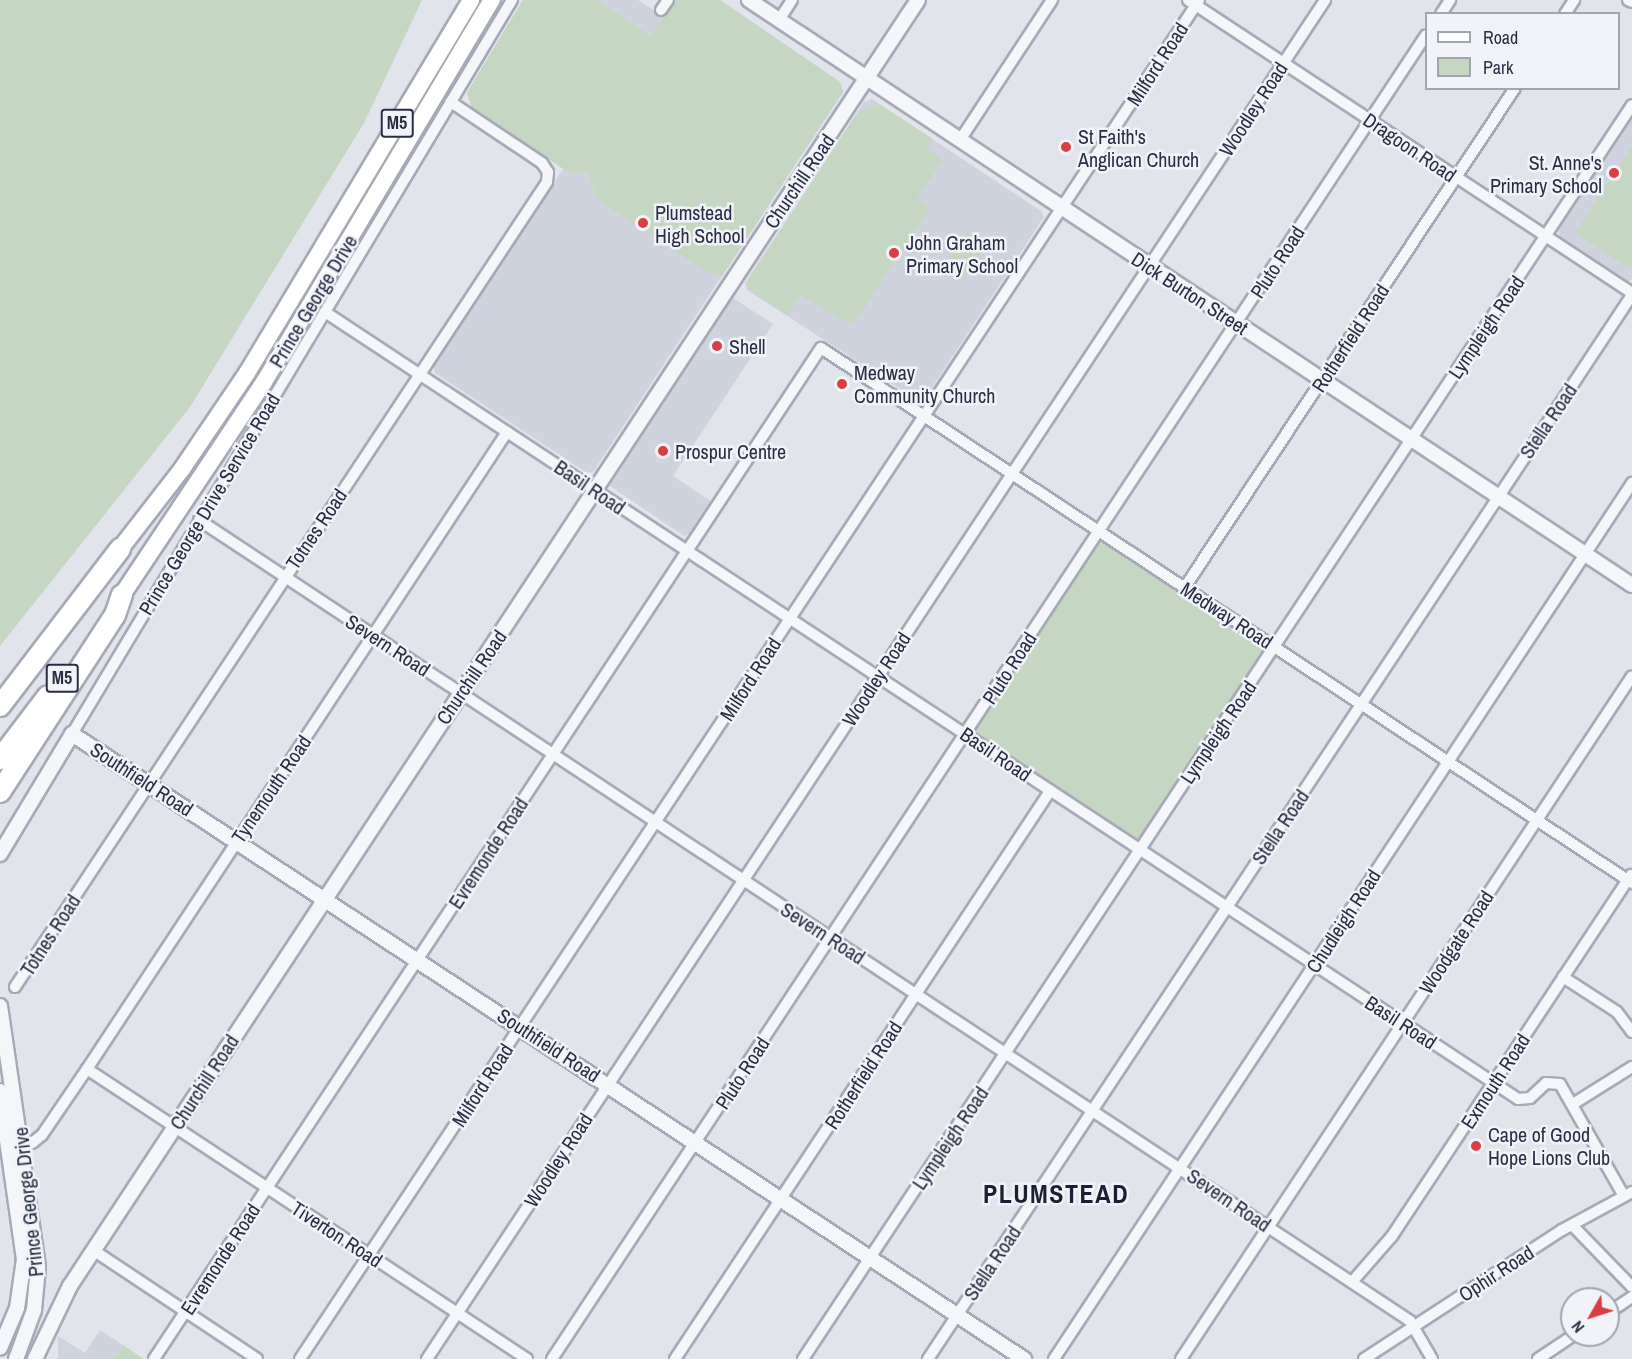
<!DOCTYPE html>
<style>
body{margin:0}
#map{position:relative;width:1632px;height:1359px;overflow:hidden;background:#e1e4eb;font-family:"Archivo Narrow",sans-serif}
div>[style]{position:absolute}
.built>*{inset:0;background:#cfd3dd}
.green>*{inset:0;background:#c5d6c2;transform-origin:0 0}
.roads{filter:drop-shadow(2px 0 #a6aab6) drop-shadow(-2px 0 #a6aab6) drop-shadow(0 2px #a6aab6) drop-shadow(0 -2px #a6aab6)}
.minor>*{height:10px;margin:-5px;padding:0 5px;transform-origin:5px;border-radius:5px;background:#f5f6f9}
.tertiary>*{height:14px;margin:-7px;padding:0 7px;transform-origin:7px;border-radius:7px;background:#f5f6f9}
.primary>*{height:16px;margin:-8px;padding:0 8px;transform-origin:8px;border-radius:8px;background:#fff}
.motorway>*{height:20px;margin:-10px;padding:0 10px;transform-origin:10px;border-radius:10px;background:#fff}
.dots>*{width:16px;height:16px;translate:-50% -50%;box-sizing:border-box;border:3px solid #f1f3f8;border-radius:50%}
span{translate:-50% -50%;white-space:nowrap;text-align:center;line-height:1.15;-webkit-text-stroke:5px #f1f3f8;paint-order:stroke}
.shield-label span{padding:2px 4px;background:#f1f3f8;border:2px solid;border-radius:4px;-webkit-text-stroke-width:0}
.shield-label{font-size:18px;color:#282f45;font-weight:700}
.street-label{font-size:20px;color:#282f45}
.poi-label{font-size:20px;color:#282f45}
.left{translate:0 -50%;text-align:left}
.right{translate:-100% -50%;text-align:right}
.district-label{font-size:26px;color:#1a2035;font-weight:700;letter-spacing:1.5px}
.legend{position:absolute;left:1425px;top:12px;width:195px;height:78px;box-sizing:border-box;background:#f1f3f8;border:2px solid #a1a5b0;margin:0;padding:8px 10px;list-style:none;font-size:18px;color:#282f45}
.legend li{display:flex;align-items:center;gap:12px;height:30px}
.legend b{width:30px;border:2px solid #a1a5b0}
.north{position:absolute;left:1560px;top:1287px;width:60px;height:60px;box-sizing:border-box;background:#f1f3f8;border:2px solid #a1a5b0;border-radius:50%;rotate:231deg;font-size:16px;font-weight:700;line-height:24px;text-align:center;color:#282f45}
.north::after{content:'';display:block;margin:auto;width:21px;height:27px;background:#da3d42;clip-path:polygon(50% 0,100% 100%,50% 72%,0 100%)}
</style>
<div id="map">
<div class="built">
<div style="clip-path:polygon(523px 0,638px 0,664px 17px,676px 0,720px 0,840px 82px,843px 92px,593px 472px,587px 473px,435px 373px,433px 366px,563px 169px,472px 108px,467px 93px)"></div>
<div style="clip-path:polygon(872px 99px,1041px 211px,1044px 217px,922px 403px,747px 290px,745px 283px,864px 102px)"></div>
<div style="clip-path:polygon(1632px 117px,1632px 280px,1627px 282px,1559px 237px,1559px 228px)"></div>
<div style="clip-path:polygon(730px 296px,773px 324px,673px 476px,712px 502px,692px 533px,684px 536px,607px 484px)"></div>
<div style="clip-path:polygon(100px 1330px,123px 1345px,114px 1359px,58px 1359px,58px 1336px,85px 1353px)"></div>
</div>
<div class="green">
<div style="clip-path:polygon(0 0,422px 0,364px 123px,190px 407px,0 646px)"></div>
<div style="clip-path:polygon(523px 0,597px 0,651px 36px,676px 0,720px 0,840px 82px,843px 92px,722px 276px,705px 271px,598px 200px,586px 171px,572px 174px,472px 108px,467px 93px)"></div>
<div style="clip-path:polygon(879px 104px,933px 139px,927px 149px,943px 160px,917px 198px,931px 207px,854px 324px,845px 319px,843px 322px,801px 295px,787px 315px,748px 289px,747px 283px,858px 112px)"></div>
<div style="clip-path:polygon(1632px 146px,1632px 262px,1628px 268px,1575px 233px)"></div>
<div style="left:967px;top:233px;width:22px;height:40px;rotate:34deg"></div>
<div style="clip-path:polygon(1103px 536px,1270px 646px,1142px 837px,1135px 839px,979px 738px,975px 732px,977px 724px)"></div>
<div style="clip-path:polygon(123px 1345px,144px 1359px,114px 1359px)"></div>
</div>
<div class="roads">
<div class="minor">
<div style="left:1188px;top:0;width:532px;rotate:33.42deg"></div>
<div style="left:1628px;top:0;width:4px;rotate:27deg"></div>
<div style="left:661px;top:10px;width:12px;rotate:-55deg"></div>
<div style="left:1441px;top:14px;width:17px;rotate:-57deg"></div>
<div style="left:1565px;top:14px;width:17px;rotate:-57deg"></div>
<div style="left:779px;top:20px;width:24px;rotate:-57deg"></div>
<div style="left:960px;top:140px;width:168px;rotate:-56.7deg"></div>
<div style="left:325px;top:312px;width:1429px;rotate:33.41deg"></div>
<div style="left:1518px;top:1099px;width:12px;rotate:-5deg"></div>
<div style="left:1530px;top:1098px;width:22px;rotate:-43deg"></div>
<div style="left:1546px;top:1083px;width:14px;rotate:4deg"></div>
<div style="left:1560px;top:1084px;width:129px;rotate:60.3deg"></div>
<div style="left:199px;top:520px;width:1452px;rotate:33.48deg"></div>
<div style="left:1410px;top:1321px;width:44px;rotate:59.9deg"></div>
<div style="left:1185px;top:587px;width:598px;rotate:-56.52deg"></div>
<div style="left:72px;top:734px;width:856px;rotate:-59.06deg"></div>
<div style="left:1563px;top:977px;width:64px;rotate:32.9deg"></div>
<div style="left:1617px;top:1012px;width:25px;rotate:53deg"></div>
<div style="left:15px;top:987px;width:965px;rotate:-56.54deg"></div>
<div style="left:547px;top:182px;width:10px;rotate:-84deg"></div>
<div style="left:548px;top:172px;width:11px;rotate:-124deg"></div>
<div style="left:542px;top:163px;width:110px;rotate:-146.2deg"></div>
<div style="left:87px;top:1069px;width:527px;rotate:33.39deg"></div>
<div style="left:1573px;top:1104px;width:70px;rotate:-32.1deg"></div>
<div style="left:32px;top:1143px;width:13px;rotate:-39deg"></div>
<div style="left:42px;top:1135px;width:80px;rotate:-55.7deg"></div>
<div style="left:87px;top:1069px;width:763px;rotate:-56.6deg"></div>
<div style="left:1572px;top:1225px;width:86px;rotate:45.9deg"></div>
<div style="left:93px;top:1250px;width:197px;rotate:33.6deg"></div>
<div style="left:1352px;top:1282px;width:61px;rotate:-49deg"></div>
<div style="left:1392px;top:1236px;width:433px;rotate:-56.5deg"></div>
<div style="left:1608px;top:1313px;width:29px;rotate:-34deg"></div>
<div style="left:154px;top:1359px;width:1211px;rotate:-56.59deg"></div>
<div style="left:821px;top:348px;width:972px;rotate:33.41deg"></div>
<div style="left:300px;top:1359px;width:1629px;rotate:-56.51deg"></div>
<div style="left:427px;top:1359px;width:1629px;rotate:-56.54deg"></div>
<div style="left:552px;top:1359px;width:1586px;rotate:-56.57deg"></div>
<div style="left:675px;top:1359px;width:681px;rotate:-56.57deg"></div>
<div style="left:803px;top:1359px;width:1503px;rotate:-56.53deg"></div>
<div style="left:928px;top:1359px;width:1276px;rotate:-56.51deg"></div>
<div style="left:1054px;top:1359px;width:1050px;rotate:-56.58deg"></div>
<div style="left:1181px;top:1359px;width:818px;rotate:-56.56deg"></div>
<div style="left:1364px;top:1359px;width:236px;rotate:-33.1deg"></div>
<div style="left:1562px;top:1230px;width:80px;rotate:-28.5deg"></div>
<div style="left:1538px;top:1359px;width:43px;rotate:-33.7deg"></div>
</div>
<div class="tertiary">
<div style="left:749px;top:0;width:1059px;rotate:33.53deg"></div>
<div style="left:0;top:854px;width:140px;rotate:-59deg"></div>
<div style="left:72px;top:734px;width:1139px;rotate:33.29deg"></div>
<div style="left:0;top:1006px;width:264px;rotate:81.7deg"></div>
<div style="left:38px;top:1267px;width:43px;rotate:95.3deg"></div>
<div style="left:34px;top:1310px;width:52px;rotate:110.2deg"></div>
<div style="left:0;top:1091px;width:170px;rotate:81.9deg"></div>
<div style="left:24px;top:1259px;width:49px;rotate:98.1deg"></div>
<div style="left:17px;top:1308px;width:43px;rotate:113deg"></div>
<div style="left:35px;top:1359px;width:81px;rotate:-64.4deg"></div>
<div style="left:70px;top:1286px;width:1540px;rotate:-56.6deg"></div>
</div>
<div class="primary">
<div style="left:120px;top:549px;width:101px;rotate:-52.2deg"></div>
<div style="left:182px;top:469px;width:116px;rotate:-55.9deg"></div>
<div style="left:247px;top:373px;width:435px;rotate:-59deg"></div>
<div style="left:122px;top:595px;width:256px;rotate:-56.3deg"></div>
<div style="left:264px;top:382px;width:445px;rotate:-59.2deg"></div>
</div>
<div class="motorway">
<div style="left:0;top:706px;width:198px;rotate:-52.6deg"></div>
<div style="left:0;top:759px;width:79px;rotate:-52.7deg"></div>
<div style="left:0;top:792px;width:211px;rotate:-57deg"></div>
<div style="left:115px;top:615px;width:21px;rotate:-71deg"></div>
</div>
</div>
<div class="dots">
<div style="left:1066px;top:147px;background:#da3d42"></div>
<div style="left:1614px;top:173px;background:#da3d42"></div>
<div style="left:643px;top:223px;background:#da3d42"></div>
<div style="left:894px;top:253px;background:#da3d42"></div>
<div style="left:717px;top:346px;background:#da3d42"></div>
<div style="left:842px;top:384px;background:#da3d42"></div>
<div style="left:663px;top:451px;background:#da3d42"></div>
<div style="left:1476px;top:1146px;background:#da3d42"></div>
</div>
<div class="shield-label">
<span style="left:397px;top:123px">M5</span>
<span style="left:62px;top:678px">M5</span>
</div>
<div class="street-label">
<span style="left:1157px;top:64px;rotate:-57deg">Milford Road</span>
<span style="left:1253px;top:109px;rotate:-57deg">Woodley Road</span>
<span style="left:1410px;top:147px;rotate:34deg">Dragoon Road</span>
<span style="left:799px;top:181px;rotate:-56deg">Churchill Road</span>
<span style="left:1277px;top:262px;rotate:-57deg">Pluto Road</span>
<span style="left:1190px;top:293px;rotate:33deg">Dick Burton Street</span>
<span style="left:313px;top:301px;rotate:-59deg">Prince George Drive</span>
<span style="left:1486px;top:327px;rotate:-56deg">Lympleigh Road</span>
<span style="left:1350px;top:338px;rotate:-57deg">Rotherfield Road</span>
<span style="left:1548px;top:421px;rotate:-56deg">Stella Road</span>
<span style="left:590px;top:487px;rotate:34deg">Basil Road</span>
<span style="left:209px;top:504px;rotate:-59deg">Prince George Drive Service Road</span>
<span style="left:316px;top:529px;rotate:-56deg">Totnes Road</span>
<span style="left:1227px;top:615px;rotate:33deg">Medway Road</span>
<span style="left:388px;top:645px;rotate:33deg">Severn Road</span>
<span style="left:1009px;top:668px;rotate:-57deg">Pluto Road</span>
<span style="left:471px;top:677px;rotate:-56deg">Churchill Road</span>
<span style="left:750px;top:679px;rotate:-57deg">Milford Road</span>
<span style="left:876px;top:679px;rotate:-57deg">Woodley Road</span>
<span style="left:1218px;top:732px;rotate:-56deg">Lympleigh Road</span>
<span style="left:996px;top:754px;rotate:34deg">Basil Road</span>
<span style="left:142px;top:779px;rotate:33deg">Southfield Road</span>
<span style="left:271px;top:789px;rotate:-56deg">Tynemouth Road</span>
<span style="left:1280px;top:827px;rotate:-56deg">Stella Road</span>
<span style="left:488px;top:853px;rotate:-57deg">Evremonde Road</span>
<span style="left:1343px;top:921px;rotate:-57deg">Chudleigh Road</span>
<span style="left:823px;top:933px;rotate:33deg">Severn Road</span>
<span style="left:50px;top:935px;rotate:-57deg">Totnes Road</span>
<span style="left:1456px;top:942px;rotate:-57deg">Woodgate Road</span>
<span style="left:1401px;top:1022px;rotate:33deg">Basil Road</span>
<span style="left:549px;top:1045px;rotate:33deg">Southfield Road</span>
<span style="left:742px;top:1073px;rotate:-57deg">Pluto Road</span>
<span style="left:863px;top:1075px;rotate:-57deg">Rotherfield Road</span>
<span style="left:1495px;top:1081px;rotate:-57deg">Exmouth Road</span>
<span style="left:204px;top:1082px;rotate:-57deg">Churchill Road</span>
<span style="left:482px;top:1085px;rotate:-57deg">Milford Road</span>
<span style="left:950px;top:1138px;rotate:-56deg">Lympleigh Road</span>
<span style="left:558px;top:1160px;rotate:-57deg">Woodley Road</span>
<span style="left:1229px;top:1200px;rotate:34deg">Severn Road</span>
<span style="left:28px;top:1202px;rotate:-96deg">Prince George Drive</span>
<span style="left:337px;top:1234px;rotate:33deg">Tiverton Road</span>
<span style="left:220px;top:1259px;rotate:-57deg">Evremonde Road</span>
<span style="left:992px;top:1263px;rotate:-56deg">Stella Road</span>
<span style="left:1496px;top:1273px;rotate:-33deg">Ophir Road</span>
</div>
<div class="poi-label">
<span class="left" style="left:1078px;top:148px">St Faith's<br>Anglican Church</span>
<span class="right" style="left:1602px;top:174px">St. Anne's<br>Primary School</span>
<span class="left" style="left:655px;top:224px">Plumstead<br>High School</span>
<span class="left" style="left:906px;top:254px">John Graham<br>Primary School</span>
<span class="left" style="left:729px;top:346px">Shell</span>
<span class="left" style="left:854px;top:384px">Medway<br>Community Church</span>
<span class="left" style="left:675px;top:451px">Prospur Centre</span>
<span class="left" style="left:1488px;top:1146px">Cape of Good<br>Hope Lions Club</span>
</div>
<div class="district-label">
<span style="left:1056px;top:1194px">PLUMSTEAD</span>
</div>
<ul class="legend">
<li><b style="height:8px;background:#fff"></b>Road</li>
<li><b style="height:16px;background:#c5d6c2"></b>Park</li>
</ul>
<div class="north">N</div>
</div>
